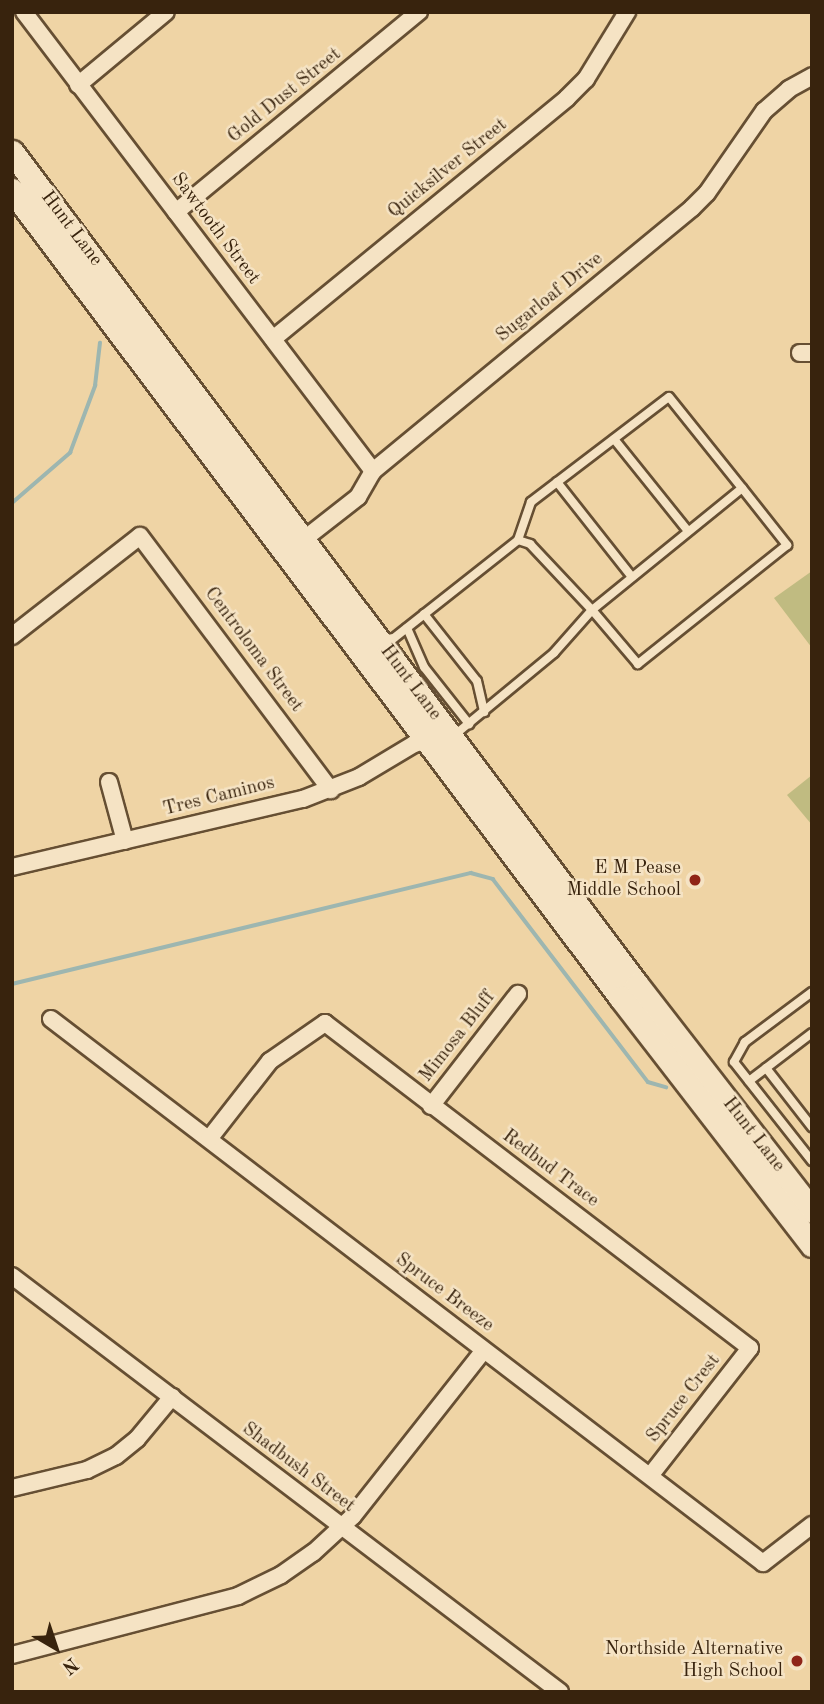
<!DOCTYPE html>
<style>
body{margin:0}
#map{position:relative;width:824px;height:1704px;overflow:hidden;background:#efd4a5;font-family:"Old Standard TT",serif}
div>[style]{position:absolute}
.green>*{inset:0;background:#c0bb81}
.stream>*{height:3.5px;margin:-1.75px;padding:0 1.75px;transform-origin:1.75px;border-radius:1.75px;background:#9db6b0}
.roads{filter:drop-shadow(2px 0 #664f33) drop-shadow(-2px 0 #664f33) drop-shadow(0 2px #664f33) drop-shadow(0 -2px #664f33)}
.service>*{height:8px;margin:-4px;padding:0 4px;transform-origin:4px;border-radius:4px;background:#f5e3c4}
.minor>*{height:16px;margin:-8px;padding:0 8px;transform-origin:8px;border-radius:8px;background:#f5e3c4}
.secondary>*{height:23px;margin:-11.5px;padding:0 11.5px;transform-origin:11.5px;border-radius:11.5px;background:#f5e3c4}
.dots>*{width:19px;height:19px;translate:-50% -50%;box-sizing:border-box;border:4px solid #f5e3c4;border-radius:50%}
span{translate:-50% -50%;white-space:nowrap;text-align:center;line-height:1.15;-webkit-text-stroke:5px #f5e3c4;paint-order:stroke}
.street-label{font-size:19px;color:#38230d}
.poi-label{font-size:19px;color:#38230d}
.right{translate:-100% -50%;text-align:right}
.frame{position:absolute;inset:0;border:14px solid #38230d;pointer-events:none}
.north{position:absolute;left:21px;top:1613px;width:70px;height:70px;-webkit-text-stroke:5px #f5e3c4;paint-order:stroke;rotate:141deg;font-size:19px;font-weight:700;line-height:28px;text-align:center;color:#38230d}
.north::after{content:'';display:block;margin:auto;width:24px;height:32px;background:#38230d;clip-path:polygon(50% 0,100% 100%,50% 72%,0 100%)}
</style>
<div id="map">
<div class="green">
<div style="clip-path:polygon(812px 571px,812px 648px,774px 598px)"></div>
<div style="clip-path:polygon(812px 775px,812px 825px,787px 795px)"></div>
</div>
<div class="stream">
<div style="left:12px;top:503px;width:77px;rotate:-40.8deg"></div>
<div style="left:70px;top:453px;width:72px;rotate:-69.5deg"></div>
<div style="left:95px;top:386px;width:43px;rotate:-83.4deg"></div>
<div style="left:12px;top:984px;width:472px;rotate:-13.6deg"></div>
<div style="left:471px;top:873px;width:23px;rotate:15deg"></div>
<div style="left:493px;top:879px;width:255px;rotate:52.6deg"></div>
<div style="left:648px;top:1082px;width:19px;rotate:16deg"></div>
</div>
<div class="roads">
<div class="service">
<div style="left:614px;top:439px;width:118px;rotate:51.2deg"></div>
<div style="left:557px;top:482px;width:121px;rotate:51.7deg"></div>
<div style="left:518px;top:540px;width:40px;rotate:-71.1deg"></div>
<div style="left:531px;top:502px;width:173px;rotate:-37.3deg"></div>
<div style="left:669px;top:397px;width:117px;rotate:51.3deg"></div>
<div style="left:742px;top:488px;width:73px;rotate:51.7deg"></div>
<div style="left:787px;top:545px;width:191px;rotate:141.4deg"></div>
<div style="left:638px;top:664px;width:71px;rotate:-130.4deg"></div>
<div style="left:592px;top:610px;width:193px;rotate:-39.1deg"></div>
<div style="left:424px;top:614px;width:85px;rotate:51.7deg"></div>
<div style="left:477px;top:681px;width:32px;rotate:77deg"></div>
<div style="left:407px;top:628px;width:43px;rotate:66.4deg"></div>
<div style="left:424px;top:667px;width:73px;rotate:51.7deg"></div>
<div style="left:381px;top:640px;width:13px;rotate:-9deg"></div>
<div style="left:394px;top:638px;width:158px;rotate:-38.3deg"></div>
<div style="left:518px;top:540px;width:13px;rotate:18deg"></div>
<div style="left:530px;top:544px;width:91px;rotate:46.8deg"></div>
<div style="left:592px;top:610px;width:57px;rotate:131.5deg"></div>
<div style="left:554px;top:653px;width:132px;rotate:140.5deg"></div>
<div style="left:812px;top:992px;width:84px;rotate:143.3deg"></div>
<div style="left:745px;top:1042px;width:23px;rotate:119deg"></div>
<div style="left:734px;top:1062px;width:126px;rotate:51.8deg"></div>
<div style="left:766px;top:1068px;width:75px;rotate:52.1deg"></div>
<div style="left:749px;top:1081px;width:79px;rotate:-37.3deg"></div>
</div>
<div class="minor">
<div style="left:24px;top:12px;width:577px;rotate:52.75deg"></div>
<div style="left:78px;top:85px;width:114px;rotate:-39.7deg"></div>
<div style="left:176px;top:212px;width:315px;rotate:-39.5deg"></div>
<div style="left:273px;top:339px;width:380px;rotate:-39.3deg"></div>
<div style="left:567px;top:98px;width:27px;rotate:-45deg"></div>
<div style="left:586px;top:79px;width:79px;rotate:-58.5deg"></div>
<div style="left:800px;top:353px;width:12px"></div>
<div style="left:303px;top:540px;width:70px;rotate:-38deg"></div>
<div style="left:358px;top:497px;width:30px;rotate:-60deg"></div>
<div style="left:373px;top:471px;width:413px;rotate:-39.5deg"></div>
<div style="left:692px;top:208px;width:21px;rotate:-45deg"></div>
<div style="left:707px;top:193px;width:100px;rotate:-55.2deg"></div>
<div style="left:764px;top:111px;width:33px;rotate:-41deg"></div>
<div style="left:789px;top:89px;width:26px;rotate:-29deg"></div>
<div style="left:12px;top:636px;width:162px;rotate:-38deg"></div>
<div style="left:140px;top:536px;width:318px;rotate:53.1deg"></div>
<div style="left:109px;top:782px;width:61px;rotate:74.8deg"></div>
<div style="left:12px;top:867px;width:299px;rotate:-13.2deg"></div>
<div style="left:303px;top:799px;width:60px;rotate:-21.4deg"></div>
<div style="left:359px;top:777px;width:64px;rotate:-31deg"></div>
<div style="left:414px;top:744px;width:12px;rotate:-14deg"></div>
<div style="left:51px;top:1019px;width:896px;rotate:37.38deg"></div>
<div style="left:763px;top:1563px;width:62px;rotate:-37.8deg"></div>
<div style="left:431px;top:1106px;width:142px;rotate:-52.2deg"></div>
<div style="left:209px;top:1139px;width:99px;rotate:-52deg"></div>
<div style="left:270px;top:1061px;width:67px;rotate:-34.6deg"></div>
<div style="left:325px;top:1023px;width:535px;rotate:37.41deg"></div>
<div style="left:750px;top:1348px;width:162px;rotate:128deg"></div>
<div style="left:12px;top:1276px;width:688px;rotate:37.2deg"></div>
<div style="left:12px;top:1488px;width:77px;rotate:-13.5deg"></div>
<div style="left:87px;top:1470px;width:32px;rotate:-26deg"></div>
<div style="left:116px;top:1456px;width:27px;rotate:-39deg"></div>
<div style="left:137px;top:1439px;width:55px;rotate:-50.2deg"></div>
<div style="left:12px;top:1655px;width:234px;rotate:-14.6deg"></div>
<div style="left:238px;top:1596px;width:48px;rotate:-26deg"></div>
<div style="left:281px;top:1575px;width:39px;rotate:-35deg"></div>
<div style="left:313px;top:1553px;width:54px;rotate:-42.8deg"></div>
<div style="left:353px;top:1516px;width:211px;rotate:-51.7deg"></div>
</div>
<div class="secondary">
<div style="left:12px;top:152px;width:1041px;rotate:53.12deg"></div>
<div style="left:637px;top:985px;width:286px;rotate:52.2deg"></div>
<div style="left:12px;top:190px;width:1012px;rotate:52.99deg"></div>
<div style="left:621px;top:998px;width:312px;rotate:52.3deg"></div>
</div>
</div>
<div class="dots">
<div style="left:695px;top:880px;background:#8f2418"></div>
<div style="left:797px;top:1661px;background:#8f2418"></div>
</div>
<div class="street-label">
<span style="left:285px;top:96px;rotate:-39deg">Gold Dust Street</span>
<span style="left:448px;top:169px;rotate:-39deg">Quicksilver Street</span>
<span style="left:71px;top:229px;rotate:53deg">Hunt Lane</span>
<span style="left:215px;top:229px;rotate:53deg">Sawtooth Street</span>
<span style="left:550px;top:298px;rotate:-39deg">Sugarloaf Drive</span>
<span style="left:253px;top:650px;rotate:53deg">Centroloma Street</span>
<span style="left:410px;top:683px;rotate:53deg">Hunt Lane</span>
<span style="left:219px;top:797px;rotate:-14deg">Tres Caminos</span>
<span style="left:458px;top:1037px;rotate:-52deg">Mimosa Bluff</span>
<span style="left:753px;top:1135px;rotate:52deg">Hunt Lane</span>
<span style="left:550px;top:1169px;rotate:37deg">Redbud Trace</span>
<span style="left:444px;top:1293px;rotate:37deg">Spruce Breeze</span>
<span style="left:684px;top:1399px;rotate:-52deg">Spruce Crest</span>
<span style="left:298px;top:1468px;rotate:37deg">Shadbush Street</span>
</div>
<div class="poi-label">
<span class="right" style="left:681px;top:880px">E M Pease<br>Middle School</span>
<span class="right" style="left:783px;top:1661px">Northside Alternative<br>High School</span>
</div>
<div class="frame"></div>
<div class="north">N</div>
</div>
